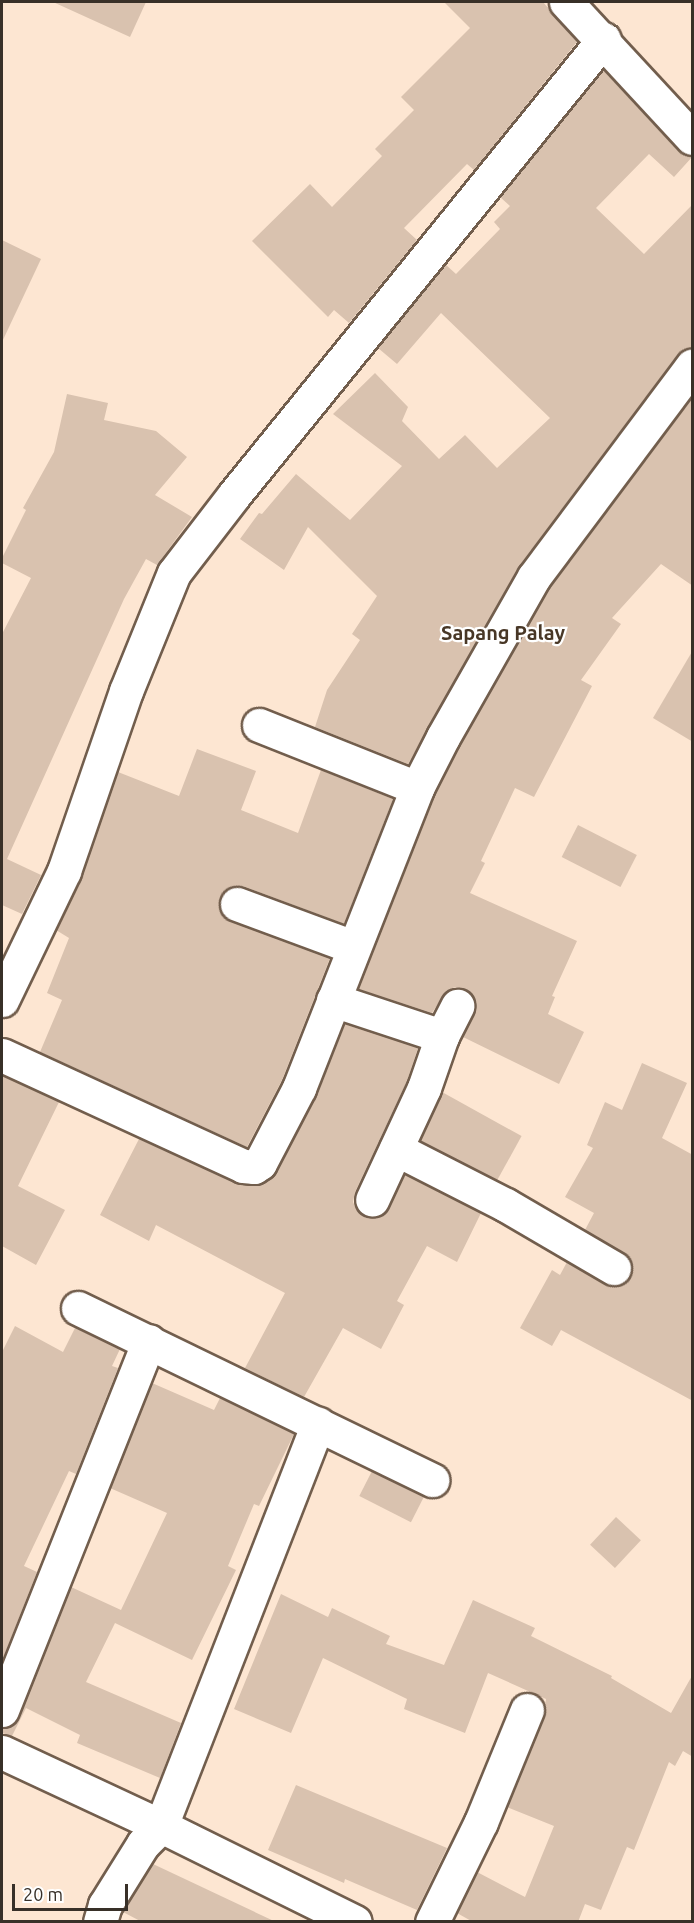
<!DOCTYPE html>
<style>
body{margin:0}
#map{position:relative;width:694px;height:1923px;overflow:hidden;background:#fde6d2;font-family:Ubuntu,sans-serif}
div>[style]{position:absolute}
.building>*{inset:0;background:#d9c2af;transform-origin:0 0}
.roads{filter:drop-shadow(2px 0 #725e4d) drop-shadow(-2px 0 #725e4d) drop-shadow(0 2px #725e4d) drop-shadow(0 -2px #725e4d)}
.minor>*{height:33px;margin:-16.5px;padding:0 16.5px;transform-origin:16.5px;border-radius:16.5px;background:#fff}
span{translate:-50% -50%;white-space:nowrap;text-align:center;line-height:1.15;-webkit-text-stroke:4.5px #fff;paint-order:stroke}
.neighbourhood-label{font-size:20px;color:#483726;font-weight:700}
.frame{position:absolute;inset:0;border:3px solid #383028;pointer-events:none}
.scale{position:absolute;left:12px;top:1884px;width:116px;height:27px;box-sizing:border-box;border:3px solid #383028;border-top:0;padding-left:8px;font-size:18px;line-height:21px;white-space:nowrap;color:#383028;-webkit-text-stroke:4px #fff;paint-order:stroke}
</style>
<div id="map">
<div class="building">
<div style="clip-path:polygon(53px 2px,146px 2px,130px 37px)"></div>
<div style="clip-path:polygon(444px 2px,543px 2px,577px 42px,474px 170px,467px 164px,404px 228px,417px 240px,349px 323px,334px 310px,328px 317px,252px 241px,310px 184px,332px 207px,382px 156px,375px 149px,414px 110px,401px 97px,470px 28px)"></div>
<div style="clip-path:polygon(603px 70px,678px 151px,693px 156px,674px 177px,649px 154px,596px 208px,644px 254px,693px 204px,693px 348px,684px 349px,677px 355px,519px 566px,408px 764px,315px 727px,327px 690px,360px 640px,352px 634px,377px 596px,308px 527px,284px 570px,240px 539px,259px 513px,262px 514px,296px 474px,350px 520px,402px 466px,333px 414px,375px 373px,408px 407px,402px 421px,439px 459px,465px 435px,497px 468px,550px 418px,441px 313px,397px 364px,378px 348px,445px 264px,456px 274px,500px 229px,494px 222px,510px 206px,500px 197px)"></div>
<div style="clip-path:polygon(2px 240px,41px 259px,2px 342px)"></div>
<div style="clip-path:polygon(67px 394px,108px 403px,104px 420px,156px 431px,187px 457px,155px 495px,192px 517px,157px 565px,146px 559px,124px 599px,7px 859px,41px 875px,22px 914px,2px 905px,2px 634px,31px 578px,2px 563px,2px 558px,26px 510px,23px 508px,54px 452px)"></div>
<div style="clip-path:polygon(693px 397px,693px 586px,661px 564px,612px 618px,621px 624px,581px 680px,592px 686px,534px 797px,515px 788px,481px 861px,485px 863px,470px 893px,577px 941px,552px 996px,555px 997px,548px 1014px,584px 1032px,559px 1084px,463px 1037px,476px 1005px,473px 996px,465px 989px,455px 987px,446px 991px,432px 1013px,358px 989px,434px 796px,460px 746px,550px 587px)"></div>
<div style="clip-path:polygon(693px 650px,693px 742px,653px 718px)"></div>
<div style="clip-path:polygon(197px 749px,256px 771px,241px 810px,298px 833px,321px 770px,393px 799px,344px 924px,243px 886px,233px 886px,226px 889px,220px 897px,219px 908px,223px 916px,230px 921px,330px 958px,282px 1080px,247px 1147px,40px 1052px,62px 1000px,47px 993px,69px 938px,56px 930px,82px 877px,118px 772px,179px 796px)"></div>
<div style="left:578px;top:825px;width:66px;height:36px;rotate:27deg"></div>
<div style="clip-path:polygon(345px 1024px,418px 1048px,407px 1081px,355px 1192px,353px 1202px,357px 1211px,364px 1217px,373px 1219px,383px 1215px,405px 1174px,481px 1213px,457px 1262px,427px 1246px,397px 1301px,404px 1305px,381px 1349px,343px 1328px,304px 1397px,245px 1368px,285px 1293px,156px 1225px,149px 1241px,100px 1215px,139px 1139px,236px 1183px,253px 1186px,270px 1179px,316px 1097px)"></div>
<div style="clip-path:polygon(642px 1063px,687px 1083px,662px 1138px,693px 1155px,693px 1401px,561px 1330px,552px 1346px,520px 1328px,552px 1270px,560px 1275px,567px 1262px,613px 1287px,624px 1284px,630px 1277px,633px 1268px,630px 1258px,585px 1230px,594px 1213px,565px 1197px,593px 1148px,587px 1145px,605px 1102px,622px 1110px)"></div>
<div style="clip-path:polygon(2px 1075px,59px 1102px,18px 1186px,65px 1210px,36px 1265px,2px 1246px)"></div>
<div style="left:442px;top:1092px;width:91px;height:53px;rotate:29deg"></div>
<div style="clip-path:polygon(15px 1326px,63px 1352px,75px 1328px,120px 1349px,112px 1366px,118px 1368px,76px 1474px,69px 1471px,24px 1566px,37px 1572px,2px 1661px,2px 1352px)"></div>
<div style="clip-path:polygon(152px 1383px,214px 1410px,220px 1398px,294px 1434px,259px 1506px,254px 1504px,228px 1566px,236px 1570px,192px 1660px,115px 1623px,86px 1682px,181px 1723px,160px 1778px,77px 1743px,80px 1735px,26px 1708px,12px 1736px,2px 1733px,2px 1728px,13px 1725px,19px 1717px,71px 1587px,121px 1610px,167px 1513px,110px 1488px)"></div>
<div style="left:372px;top:1471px;width:58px;height:28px;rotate:27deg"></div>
<div style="left:616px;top:1517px;width:34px;height:38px;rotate:43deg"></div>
<div style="clip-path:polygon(281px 1594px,328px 1617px,332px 1608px,390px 1636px,386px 1644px,444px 1665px,473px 1600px,535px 1628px,531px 1636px,612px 1676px,611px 1678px,671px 1713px,693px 1674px,693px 1757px,683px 1751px,675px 1766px,669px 1762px,634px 1850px,627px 1847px,601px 1910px,585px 1904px,578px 1922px,473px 1922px,457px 1913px,477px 1872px,525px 1897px,554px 1826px,507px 1807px,544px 1717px,546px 1699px,488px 1673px,465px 1733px,404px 1709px,407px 1699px,323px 1658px,291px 1733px,234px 1709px)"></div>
<div style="clip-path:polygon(296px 1785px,447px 1848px,417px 1910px,345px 1879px,344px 1883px,268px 1850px)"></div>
<div style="clip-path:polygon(153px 1864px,276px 1922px,142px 1922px,123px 1912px)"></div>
</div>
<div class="roads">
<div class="minor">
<div style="left:566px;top:2px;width:185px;rotate:47.2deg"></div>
<div style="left:259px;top:725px;width:170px;rotate:21.7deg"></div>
<div style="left:237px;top:904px;width:124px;rotate:20.3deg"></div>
<div style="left:2px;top:1000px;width:143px;rotate:-64.3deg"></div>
<div style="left:64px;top:871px;width:190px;rotate:-71deg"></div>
<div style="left:126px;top:691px;width:127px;rotate:-67.9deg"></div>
<div style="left:174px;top:573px;width:98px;rotate:-52.4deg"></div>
<div style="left:234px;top:495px;width:587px;rotate:-50.94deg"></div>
<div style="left:333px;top:1000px;width:115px;rotate:18.3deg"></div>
<div style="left:442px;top:1036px;width:55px;rotate:109.1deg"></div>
<div style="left:424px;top:1088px;width:123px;rotate:114.9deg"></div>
<div style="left:442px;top:1036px;width:34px;rotate:-63deg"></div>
<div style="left:2px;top:1055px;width:265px;rotate:24.7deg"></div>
<div style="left:243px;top:1166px;width:11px;rotate:5deg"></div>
<div style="left:254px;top:1167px;width:7px;rotate:-34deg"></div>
<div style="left:260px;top:1163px;width:85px;rotate:-62.5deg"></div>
<div style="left:299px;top:1088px;width:322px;rotate:-68.5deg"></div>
<div style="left:417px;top:788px;width:57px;rotate:-63deg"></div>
<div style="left:443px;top:737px;width:184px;rotate:-60.4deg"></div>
<div style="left:534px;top:577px;width:264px;rotate:-53.2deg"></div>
<div style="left:396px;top:1149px;width:123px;rotate:27deg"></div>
<div style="left:506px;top:1205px;width:125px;rotate:30.3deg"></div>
<div style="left:78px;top:1308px;width:394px;rotate:25.9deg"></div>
<div style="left:2px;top:1710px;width:397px;rotate:-68.3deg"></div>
<div style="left:2px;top:1752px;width:175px;rotate:25deg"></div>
<div style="left:161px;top:1826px;width:216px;rotate:26.3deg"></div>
<div style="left:100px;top:1922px;width:18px;rotate:-74deg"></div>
<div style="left:105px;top:1905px;width:72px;rotate:-58.1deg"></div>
<div style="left:143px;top:1844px;width:25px;rotate:-45deg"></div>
<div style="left:161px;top:1826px;width:432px;rotate:-68.7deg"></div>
<div style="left:432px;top:1922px;width:111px;rotate:-63.9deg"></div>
<div style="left:481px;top:1822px;width:121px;rotate:-67.7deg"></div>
</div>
</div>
<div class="neighbourhood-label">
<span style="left:503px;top:632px">Sapang Palay</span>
</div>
<div class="frame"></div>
<div class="scale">20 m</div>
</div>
